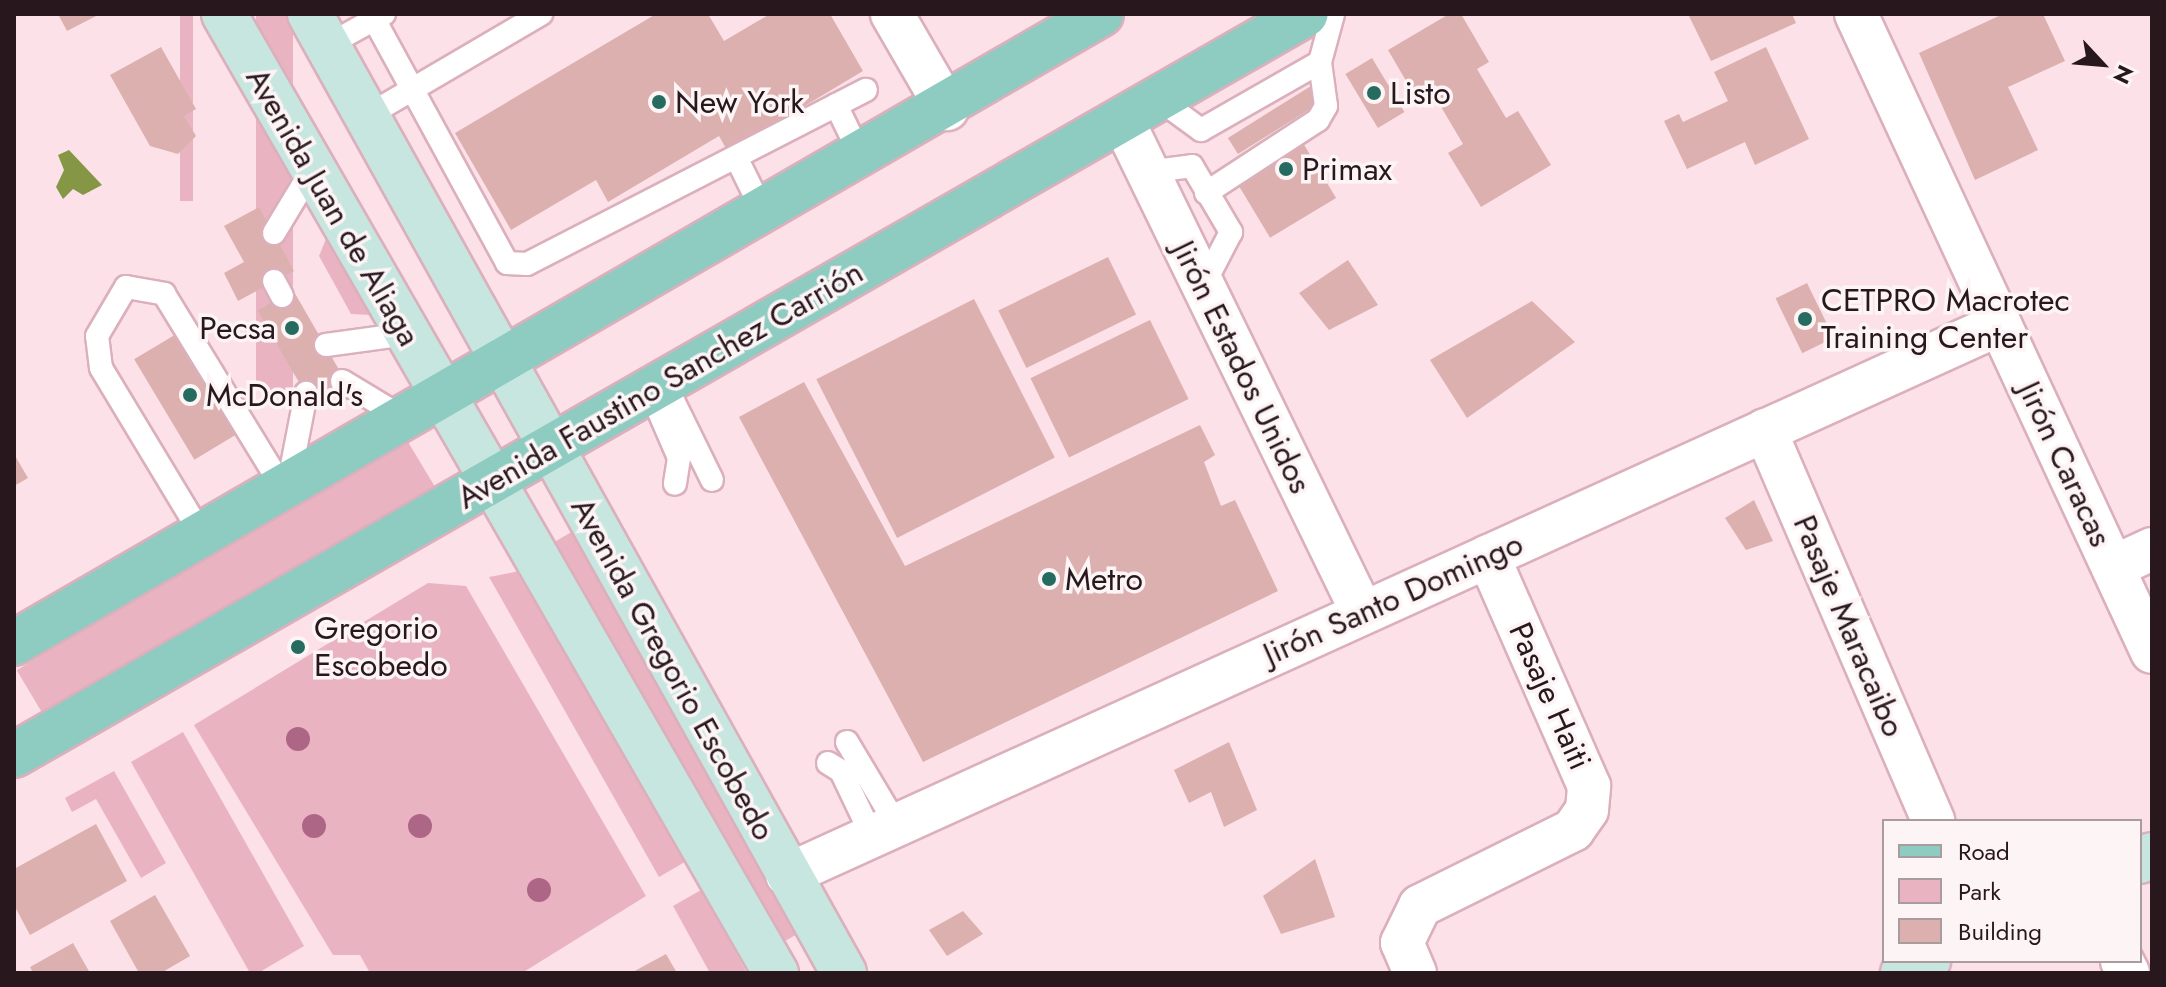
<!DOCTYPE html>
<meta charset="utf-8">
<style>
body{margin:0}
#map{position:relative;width:2166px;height:987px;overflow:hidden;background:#fce1e8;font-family:Jost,sans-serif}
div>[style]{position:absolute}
.green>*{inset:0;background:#eab3c2;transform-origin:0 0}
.water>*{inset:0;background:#859744}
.building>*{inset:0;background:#dcb0af;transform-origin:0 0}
.roads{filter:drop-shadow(2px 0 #dbb0bc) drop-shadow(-2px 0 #dbb0bc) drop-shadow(0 2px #dbb0bc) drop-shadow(0 -2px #dbb0bc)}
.lane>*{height:22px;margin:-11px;padding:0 11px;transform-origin:11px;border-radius:11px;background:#fff}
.street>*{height:42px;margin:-21px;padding:0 21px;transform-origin:21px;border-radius:21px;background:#fff}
.secondary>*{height:44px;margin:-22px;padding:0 22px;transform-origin:22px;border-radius:22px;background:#c7e6e0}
.primary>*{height:44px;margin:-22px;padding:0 22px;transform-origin:22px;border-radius:22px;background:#8eccc1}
.trees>*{width:24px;height:24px;margin:-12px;border-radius:50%;background:#ae6687}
.dots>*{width:22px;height:22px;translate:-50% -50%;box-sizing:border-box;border:4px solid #fdf4f6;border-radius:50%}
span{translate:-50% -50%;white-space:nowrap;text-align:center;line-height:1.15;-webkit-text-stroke:7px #fdf4f6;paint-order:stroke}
.poi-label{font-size:32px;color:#28181d}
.left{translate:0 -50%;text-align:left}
.right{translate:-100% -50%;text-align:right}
.street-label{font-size:32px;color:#28181d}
.frame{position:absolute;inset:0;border:16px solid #28181d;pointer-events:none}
.legend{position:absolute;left:1882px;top:819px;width:260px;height:144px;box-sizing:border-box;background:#fdf4f6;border:2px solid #a89c9f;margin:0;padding:10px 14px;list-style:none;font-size:24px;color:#28181d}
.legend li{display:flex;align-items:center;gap:16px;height:40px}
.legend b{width:40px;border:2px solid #a89c9f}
.north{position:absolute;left:2062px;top:24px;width:80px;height:80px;-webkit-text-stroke:6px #fdf4f6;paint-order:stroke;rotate:116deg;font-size:22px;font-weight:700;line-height:32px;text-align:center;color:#28181d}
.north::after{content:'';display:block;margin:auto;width:28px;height:36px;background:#28181d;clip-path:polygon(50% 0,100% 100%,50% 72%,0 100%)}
</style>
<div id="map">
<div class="green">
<div style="left:180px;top:14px;width:13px;height:187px"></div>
<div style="left:256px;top:14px;width:37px;height:376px"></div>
<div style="clip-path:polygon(328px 234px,371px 315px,351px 314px,319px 256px)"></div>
<div style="left:405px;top:437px;width:57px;height:453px;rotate:59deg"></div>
<div style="left:575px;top:530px;width:461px;height:36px;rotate:60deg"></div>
<div style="clip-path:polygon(520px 571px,690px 859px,659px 877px,489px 577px)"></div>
<div style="clip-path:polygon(428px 583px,466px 586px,646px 896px,522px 973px,370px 973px,360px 955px,333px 955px,194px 725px)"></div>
<div style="clip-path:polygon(183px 732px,304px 946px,258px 973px,250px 973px,131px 762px)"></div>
<div style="clip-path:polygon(114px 771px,166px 863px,141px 878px,96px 799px,72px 812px,65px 798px)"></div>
<div style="clip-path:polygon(701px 890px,747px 973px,710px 973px,673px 906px)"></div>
</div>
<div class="water">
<div style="clip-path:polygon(69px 150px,102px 185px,83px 195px,73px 189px,63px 199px,56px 187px,64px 170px,58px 155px)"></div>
</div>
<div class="building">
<div style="clip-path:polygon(58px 14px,100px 14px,67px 31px)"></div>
<div style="clip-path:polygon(656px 14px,708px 14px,724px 41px,770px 14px,830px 14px,863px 71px,728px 152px,719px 136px,608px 202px,596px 180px,511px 230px,455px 133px)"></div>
<div style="clip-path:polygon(1449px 14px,1461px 14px,1489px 62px,1477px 69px,1506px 118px,1518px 111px,1551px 165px,1481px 207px,1448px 153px,1463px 144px,1434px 95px,1419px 103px,1388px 50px)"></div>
<div style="clip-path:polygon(1688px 14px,1792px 14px,1796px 23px,1711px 61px)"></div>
<div style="clip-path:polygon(2003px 14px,2043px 14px,2065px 61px,2008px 87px,2038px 150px,1975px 180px,1919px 53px)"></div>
<div style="clip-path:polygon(161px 47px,196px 109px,184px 116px,196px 136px,178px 154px,150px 146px,110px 75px)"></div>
<div style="clip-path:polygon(1766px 47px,1809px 139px,1755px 165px,1745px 142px,1687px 169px,1664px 121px,1679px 114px,1683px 122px,1728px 101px,1714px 72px)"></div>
<div style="left:1372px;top:58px;width:63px;height:31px;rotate:59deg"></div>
<div style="left:1311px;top:86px;width:19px;height:98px;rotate:58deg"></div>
<div style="left:1300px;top:138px;width:70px;height:77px;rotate:59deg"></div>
<div style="clip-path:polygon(259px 207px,294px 271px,238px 301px,224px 273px,244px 262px,224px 226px)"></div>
<div style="left:1108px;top:257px;width:64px;height:122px;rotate:64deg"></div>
<div style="clip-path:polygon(1348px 260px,1378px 305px,1329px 330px,1299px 293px)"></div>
<div style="left:1807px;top:283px;width:61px;height:35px;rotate:64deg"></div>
<div style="left:293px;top:290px;width:103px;height:41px;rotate:60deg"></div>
<div style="left:974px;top:299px;width:178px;height:177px;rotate:63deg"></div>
<div style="clip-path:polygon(1532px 301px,1575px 342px,1467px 418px,1430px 360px)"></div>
<div style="left:1150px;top:320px;width:88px;height:133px;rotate:64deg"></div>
<div style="left:183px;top:330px;width:117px;height:57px;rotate:59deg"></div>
<div style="clip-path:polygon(804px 382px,905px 566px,1200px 425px,1215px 455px,1204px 462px,1221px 506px,1235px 500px,1278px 591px,923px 762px,739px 417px)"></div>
<div style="clip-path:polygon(14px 454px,28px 478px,14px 486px)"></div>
<div style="clip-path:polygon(1754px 500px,1773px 541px,1746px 550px,1725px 518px)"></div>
<div style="clip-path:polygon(1229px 742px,1257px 810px,1224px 827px,1211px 792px,1189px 803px,1174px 770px)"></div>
<div style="clip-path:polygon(96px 824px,127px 881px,30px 935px,14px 905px,14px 869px)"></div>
<div style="clip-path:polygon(1315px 859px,1335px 917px,1281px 934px,1263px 896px)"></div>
<div style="clip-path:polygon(155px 895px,190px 956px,161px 973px,139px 973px,110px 921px)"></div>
<div style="clip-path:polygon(963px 911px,983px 934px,947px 956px,929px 930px)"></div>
<div style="clip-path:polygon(73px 943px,90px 973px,33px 973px,30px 967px)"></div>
<div style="clip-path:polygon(666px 954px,677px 973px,631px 973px)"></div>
</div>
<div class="roads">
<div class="lane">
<div style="left:374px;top:19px;width:278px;rotate:61.4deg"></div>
<div style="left:507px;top:263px;width:20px;rotate:3deg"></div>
<div style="left:527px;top:264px;width:381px;rotate:-27.2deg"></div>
<div style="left:328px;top:45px;width:64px;rotate:-29deg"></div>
<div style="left:1160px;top:100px;width:51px;rotate:36.2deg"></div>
<div style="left:1201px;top:130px;width:137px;rotate:-29.7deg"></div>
<div style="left:1320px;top:62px;width:50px;rotate:-74.8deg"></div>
<div style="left:836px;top:105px;width:59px;rotate:63.9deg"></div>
<div style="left:367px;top:116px;width:202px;rotate:-30.4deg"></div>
<div style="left:736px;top:157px;width:64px;rotate:63.8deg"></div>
<div style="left:1147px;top:172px;width:45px;rotate:-7.6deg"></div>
<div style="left:1192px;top:166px;width:77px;rotate:59.4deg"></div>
<div style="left:1231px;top:232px;width:61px;rotate:117.4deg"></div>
<div style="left:1206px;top:193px;width:134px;rotate:-33.1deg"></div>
<div style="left:1318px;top:120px;width:16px;rotate:-60deg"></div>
<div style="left:1326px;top:106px;width:44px;rotate:-97.8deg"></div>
<div style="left:274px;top:233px;width:74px;rotate:-58.9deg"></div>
<div style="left:274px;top:281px;width:17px;rotate:62deg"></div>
<div style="left:326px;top:345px;width:81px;rotate:-7.8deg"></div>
<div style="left:342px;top:381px;width:74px;rotate:31.1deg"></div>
<div style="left:664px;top:382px;width:109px;rotate:63.9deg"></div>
<div style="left:650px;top:391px;width:73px;rotate:66.6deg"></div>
<div style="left:679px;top:458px;width:26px;rotate:99deg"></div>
<div style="left:288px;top:486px;width:95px;rotate:-79deg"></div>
<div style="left:203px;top:537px;width:197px;rotate:-121.1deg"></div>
<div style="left:101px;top:368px;width:32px;rotate:-97deg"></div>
<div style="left:97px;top:336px;width:57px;rotate:-59.4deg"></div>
<div style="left:126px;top:287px;width:39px;rotate:10deg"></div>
<div style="left:164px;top:294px;width:230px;rotate:58.5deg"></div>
<div style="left:847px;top:742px;width:96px;rotate:59.1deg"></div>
<div style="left:828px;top:763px;width:15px;rotate:32deg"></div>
<div style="left:841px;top:771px;width:72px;rotate:64.5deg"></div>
</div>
<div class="street">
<div style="left:892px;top:14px;width:110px;rotate:59.9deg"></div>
<div style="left:1856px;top:14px;width:703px;rotate:65.11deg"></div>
<div style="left:1123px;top:121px;width:546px;rotate:64.04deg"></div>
<div style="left:1765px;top:430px;width:426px;rotate:66.7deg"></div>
<div style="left:2113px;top:567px;width:43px;rotate:-24.8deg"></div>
<div style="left:787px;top:875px;width:1332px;rotate:-24.43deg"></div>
<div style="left:2122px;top:961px;width:13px;rotate:63deg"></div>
<div style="left:1415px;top:973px;width:33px;rotate:-113deg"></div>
<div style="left:1402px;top:943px;width:41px;rotate:-64.1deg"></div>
<div style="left:1420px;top:906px;width:171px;rotate:-26.4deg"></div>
<div style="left:1573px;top:830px;width:24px;rotate:-55deg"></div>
<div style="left:1587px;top:810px;width:24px;rotate:-85deg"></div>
<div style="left:1589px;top:786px;width:251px;rotate:-113.7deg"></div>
</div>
<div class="secondary">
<div style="left:224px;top:14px;width:1107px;rotate:60.08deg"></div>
<div style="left:310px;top:14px;width:1098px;rotate:60.89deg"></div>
<div style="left:2140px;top:861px;width:13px;rotate:-27deg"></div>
<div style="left:1903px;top:973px;width:28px;rotate:-26deg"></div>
</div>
<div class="primary">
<div style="left:14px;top:643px;width:1256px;rotate:-30.06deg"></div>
<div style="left:14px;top:755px;width:1489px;rotate:-29.84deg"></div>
</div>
</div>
<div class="trees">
<div style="left:298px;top:739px"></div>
<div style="left:314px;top:826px"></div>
<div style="left:420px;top:826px"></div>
<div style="left:539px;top:890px"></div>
</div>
<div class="dots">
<div style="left:1374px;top:93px;background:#256b5f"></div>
<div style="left:659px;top:102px;background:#256b5f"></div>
<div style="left:1286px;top:169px;background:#256b5f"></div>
<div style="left:1805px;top:319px;background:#256b5f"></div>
<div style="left:292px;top:328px;background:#256b5f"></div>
<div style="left:190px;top:395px;background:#256b5f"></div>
<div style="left:1049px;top:579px;background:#256b5f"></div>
<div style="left:298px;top:647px;background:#256b5f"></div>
</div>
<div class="poi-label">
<span class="left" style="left:1390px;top:93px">Listo</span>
<span class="left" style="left:675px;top:102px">New York</span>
<span class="left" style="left:1302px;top:169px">Primax</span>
<span class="left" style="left:1821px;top:319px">CETPRO Macrotec<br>Training Center</span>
<span class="right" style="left:276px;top:328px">Pecsa</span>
<span class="left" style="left:206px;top:395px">McDonald's</span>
<span class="left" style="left:1065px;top:579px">Metro</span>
<span class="left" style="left:314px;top:647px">Gregorio<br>Escobedo</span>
</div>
<div class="street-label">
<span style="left:333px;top:207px;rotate:60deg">Avenida Juan de Aliaga</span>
<span style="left:1242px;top:367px;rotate:64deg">Jirón Estados Unidos</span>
<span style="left:660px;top:385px;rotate:-30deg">Avenida Faustino Sanchez Carrión</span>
<span style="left:2065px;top:464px;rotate:65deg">Jirón Caracas</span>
<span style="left:1393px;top:599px;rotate:-24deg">Jirón Santo Domingo</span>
<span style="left:1849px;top:626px;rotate:67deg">Pasaje Maracaibo</span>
<span style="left:673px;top:669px;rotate:61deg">Avenida Gregorio Escobedo</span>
<span style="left:1550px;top:696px;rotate:66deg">Pasaje Haiti</span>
</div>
<div class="frame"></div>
<ul class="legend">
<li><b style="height:10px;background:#8eccc1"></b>Road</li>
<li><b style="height:22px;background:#eab3c2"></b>Park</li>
<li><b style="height:22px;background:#dcb0af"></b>Building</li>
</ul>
<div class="north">N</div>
</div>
